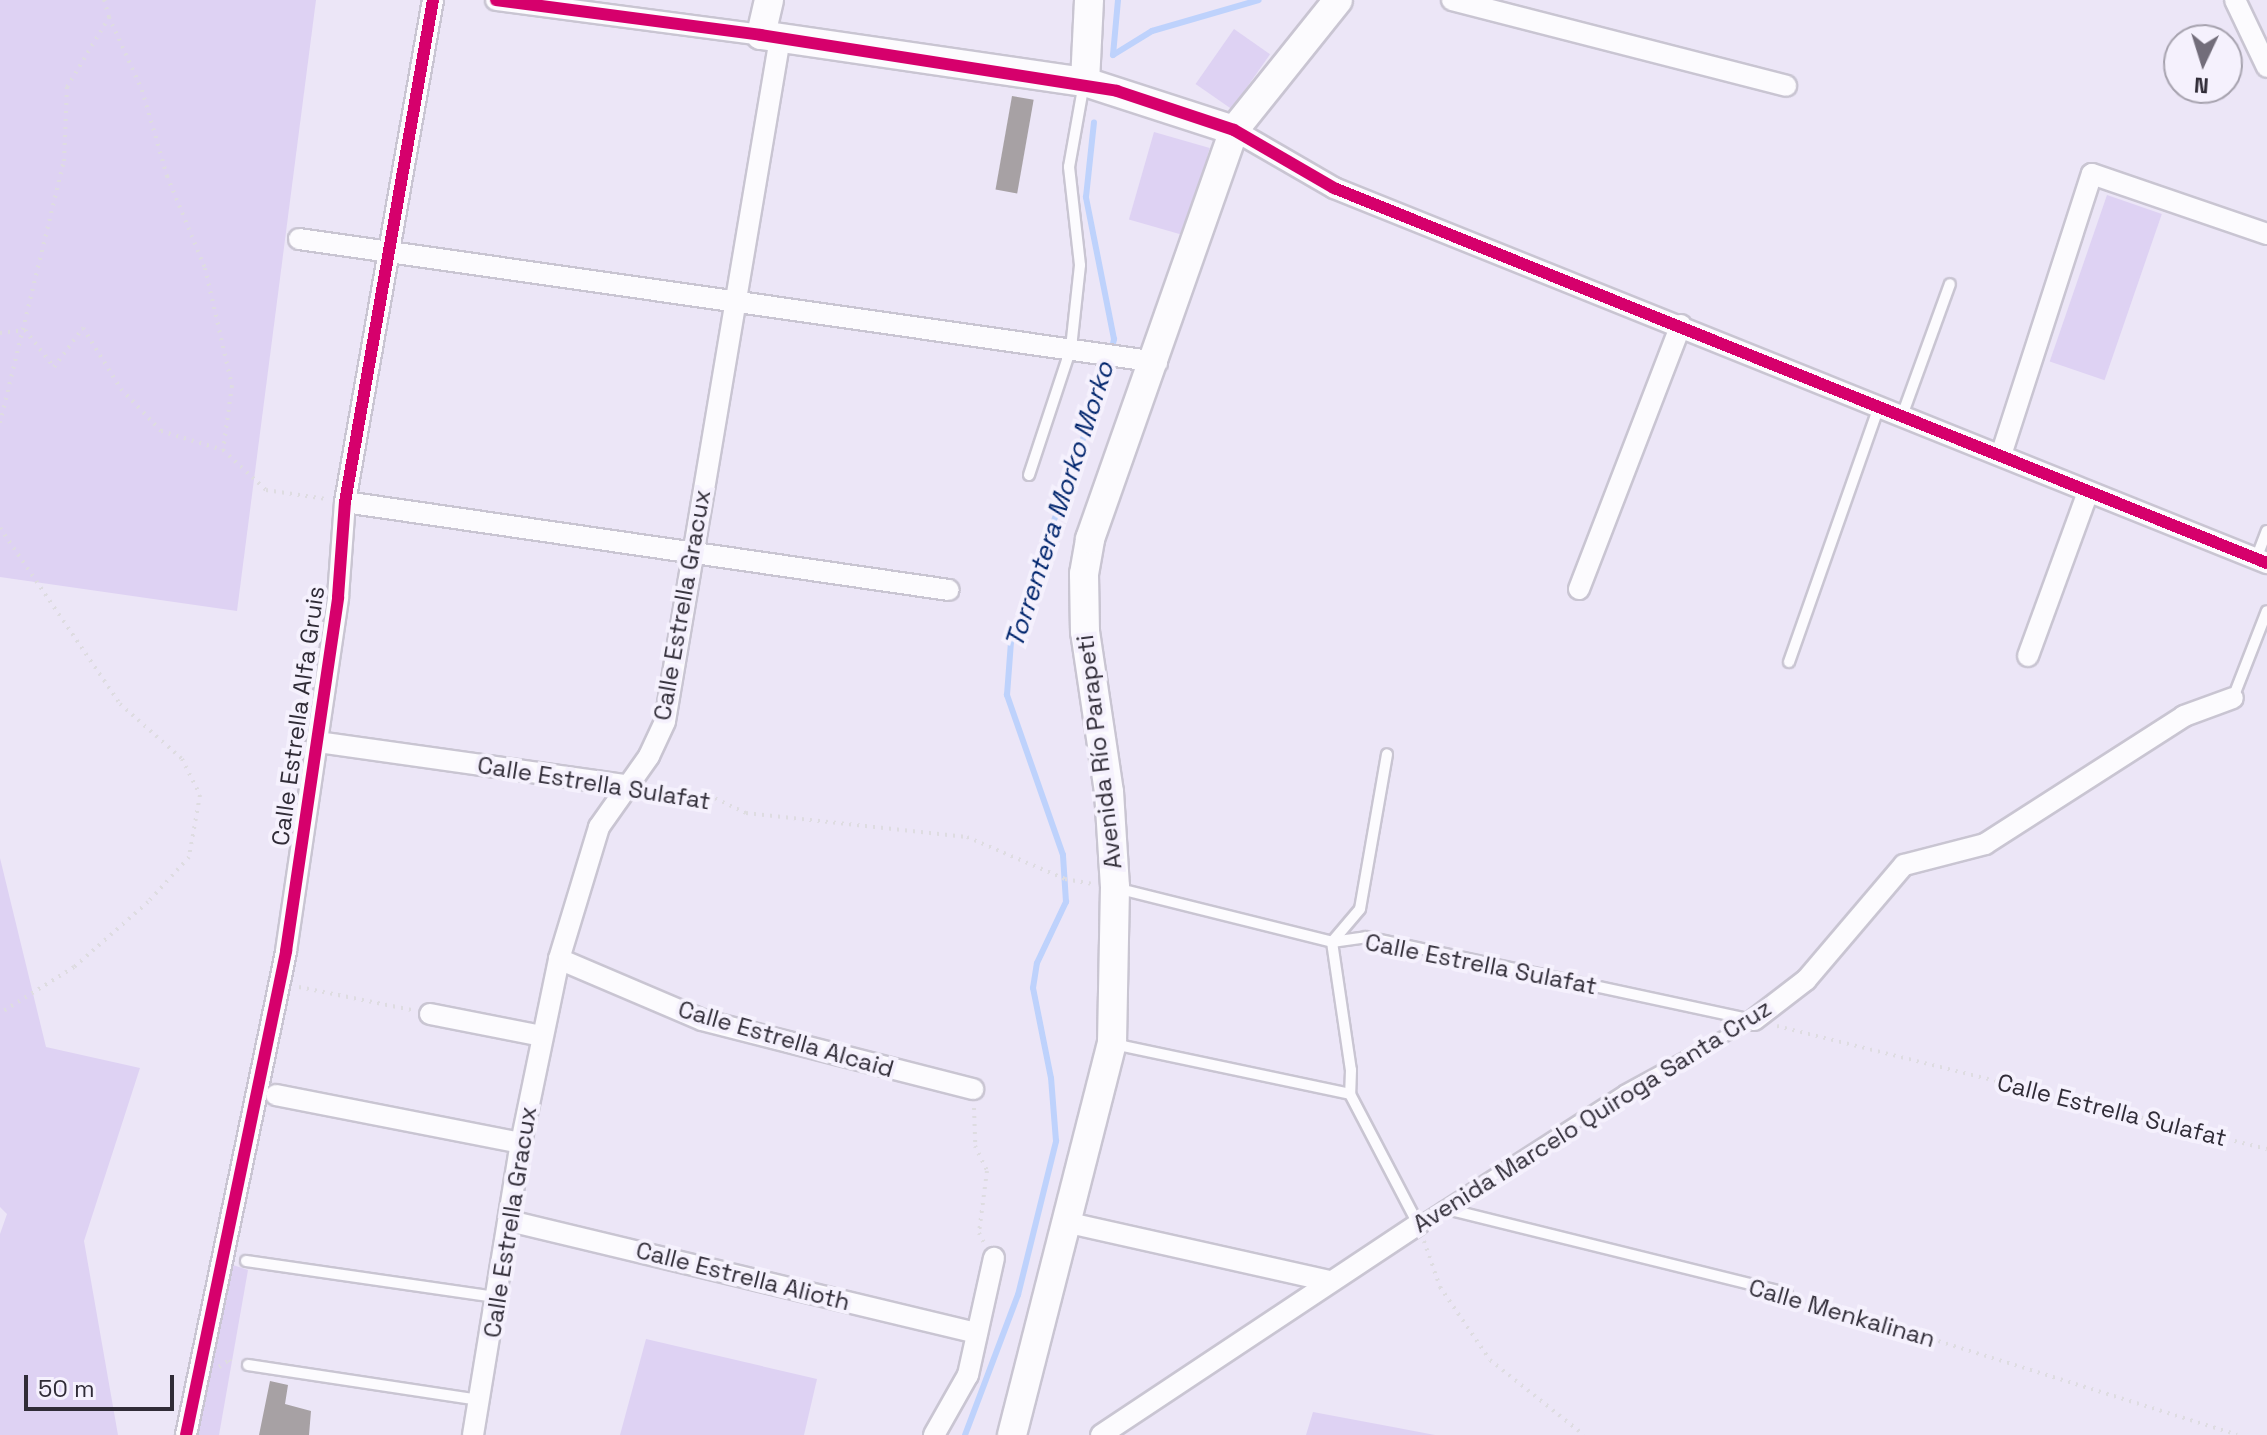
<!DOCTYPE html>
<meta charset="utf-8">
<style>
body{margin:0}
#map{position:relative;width:2267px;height:1435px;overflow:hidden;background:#ece6f7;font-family:"Space Grotesk",sans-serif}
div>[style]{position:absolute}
.green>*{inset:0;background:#ded2f3;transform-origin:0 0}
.stream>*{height:6px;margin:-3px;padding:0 3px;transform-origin:3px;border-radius:3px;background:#bed2fc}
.building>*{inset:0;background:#a7a1a4;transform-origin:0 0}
.path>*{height:4px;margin-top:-2px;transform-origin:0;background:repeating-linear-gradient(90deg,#dedce1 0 2px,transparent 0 8px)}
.roads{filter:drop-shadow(2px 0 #c9c5d2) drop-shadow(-2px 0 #c9c5d2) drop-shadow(0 2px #c9c5d2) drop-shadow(0 -2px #c9c5d2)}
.lane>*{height:10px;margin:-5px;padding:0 5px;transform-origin:5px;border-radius:5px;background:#fcfbfe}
.street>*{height:20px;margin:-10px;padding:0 10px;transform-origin:10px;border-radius:10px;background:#fcfbfe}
.secondary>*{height:28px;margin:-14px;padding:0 14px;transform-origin:14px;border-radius:14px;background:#fcfbfe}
.cycleway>*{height:12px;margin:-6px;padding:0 6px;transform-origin:6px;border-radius:6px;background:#d6006c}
span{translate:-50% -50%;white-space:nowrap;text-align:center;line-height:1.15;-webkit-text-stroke:8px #f5f1fd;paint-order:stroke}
.street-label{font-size:24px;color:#302c37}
.water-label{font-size:26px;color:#00256d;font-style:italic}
.north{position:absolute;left:2163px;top:24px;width:80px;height:80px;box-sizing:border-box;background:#f5f1fd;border:2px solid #a6a2ae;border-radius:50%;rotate:184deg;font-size:22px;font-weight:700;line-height:32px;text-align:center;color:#302c37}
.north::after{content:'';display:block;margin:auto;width:28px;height:36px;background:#726d7a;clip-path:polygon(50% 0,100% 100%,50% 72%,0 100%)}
.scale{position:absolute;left:24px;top:1375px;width:150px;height:36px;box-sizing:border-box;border:4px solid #302c37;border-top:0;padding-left:10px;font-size:24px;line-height:28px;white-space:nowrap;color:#302c37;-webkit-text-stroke:6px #f5f1fd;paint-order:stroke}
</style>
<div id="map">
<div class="green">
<div style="clip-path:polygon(0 0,316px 0,237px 611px,0 577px)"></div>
<div style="left:1234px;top:29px;width:44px;height:67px;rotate:35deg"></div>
<div style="left:1154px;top:132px;width:58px;height:91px;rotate:16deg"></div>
<div style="left:2107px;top:195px;width:58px;height:176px;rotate:19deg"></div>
<div style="clip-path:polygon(0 858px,46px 1047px,140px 1068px,84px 1241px,118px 1435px,0 1435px,0 1234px,7px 1214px,0 1207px)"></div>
<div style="clip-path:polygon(227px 1263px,248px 1270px,219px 1435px,193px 1435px)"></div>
<div style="clip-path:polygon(646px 1339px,817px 1379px,804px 1435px,620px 1435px)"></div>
<div style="clip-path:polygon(1313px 1412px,1393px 1427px,1435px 1435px,1306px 1435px)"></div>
</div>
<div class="stream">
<div style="left:1113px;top:55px;width:46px;rotate:-31.6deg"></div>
<div style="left:1152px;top:31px;width:111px;rotate:-16.2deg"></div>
<div style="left:1113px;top:55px;width:55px;rotate:-84.8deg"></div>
<div style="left:965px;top:1435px;width:150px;rotate:-69.3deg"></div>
<div style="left:1018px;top:1295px;width:159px;rotate:-76.1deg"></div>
<div style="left:1056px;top:1141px;width:63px;rotate:-94.5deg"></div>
<div style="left:1051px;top:1078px;width:92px;rotate:-101.3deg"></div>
<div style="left:1033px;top:988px;width:25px;rotate:-81deg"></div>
<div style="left:1037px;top:963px;width:68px;rotate:-64.6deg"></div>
<div style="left:1066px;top:902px;width:47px;rotate:-93.7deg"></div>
<div style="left:1063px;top:855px;width:170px;rotate:-109.3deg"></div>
<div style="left:1007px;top:695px;width:53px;rotate:-85.7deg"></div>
<div style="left:1011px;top:642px;width:284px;rotate:-70.5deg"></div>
<div style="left:1106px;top:374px;width:36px;rotate:-77deg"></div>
<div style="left:1114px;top:339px;width:145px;rotate:-101.2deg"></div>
<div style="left:1086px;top:197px;width:75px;rotate:-83.9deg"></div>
</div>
<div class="building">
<div style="left:1012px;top:96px;width:22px;height:95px;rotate:10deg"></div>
<div style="clip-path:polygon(270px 1381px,288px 1385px,285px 1404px,311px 1411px,309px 1435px,259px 1435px)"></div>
</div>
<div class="path">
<div style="left:109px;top:17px;width:80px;rotate:65.7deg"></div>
<div style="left:142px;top:90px;width:90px;rotate:73.8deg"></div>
<div style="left:167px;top:176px;width:100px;rotate:67.6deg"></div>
<div style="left:205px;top:268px;width:121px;rotate:77.1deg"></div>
<div style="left:232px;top:386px;width:65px;rotate:98deg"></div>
<div style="left:0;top:333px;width:25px;rotate:-7deg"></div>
<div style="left:25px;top:330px;width:47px;rotate:51.9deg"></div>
<div style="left:54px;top:367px;width:49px;rotate:-53.4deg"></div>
<div style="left:83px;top:328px;width:72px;rotate:58.1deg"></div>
<div style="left:121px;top:389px;width:58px;rotate:46.4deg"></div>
<div style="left:161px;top:431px;width:65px;rotate:17deg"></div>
<div style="left:223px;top:450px;width:59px;rotate:42.9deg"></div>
<div style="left:266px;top:490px;width:61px;rotate:8.5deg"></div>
<div style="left:0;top:423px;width:270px;rotate:-76.3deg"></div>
<div style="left:64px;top:161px;width:74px;rotate:-87.7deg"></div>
<div style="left:67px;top:87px;width:82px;rotate:-59deg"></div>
<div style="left:109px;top:17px;width:18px;rotate:-106deg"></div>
<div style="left:0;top:528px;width:213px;rotate:55.7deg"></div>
<div style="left:120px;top:704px;width:83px;rotate:41.6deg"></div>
<div style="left:182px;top:759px;width:40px;rotate:63.4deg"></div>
<div style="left:200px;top:795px;width:63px;rotate:100.1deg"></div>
<div style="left:189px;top:857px;width:61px;rotate:132.3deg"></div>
<div style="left:148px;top:902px;width:98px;rotate:138.7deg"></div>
<div style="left:74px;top:967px;width:87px;rotate:148.1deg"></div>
<div style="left:648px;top:789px;width:60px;rotate:5.7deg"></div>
<div style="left:708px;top:795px;width:42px;rotate:25.3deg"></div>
<div style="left:746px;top:813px;width:222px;rotate:6.2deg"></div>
<div style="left:967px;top:837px;width:107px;rotate:23.2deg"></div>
<div style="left:1065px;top:879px;width:27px;rotate:10deg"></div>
<div style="left:299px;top:987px;width:115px;rotate:11.5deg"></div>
<div style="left:1777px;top:1026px;width:505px;rotate:14.09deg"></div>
<div style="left:974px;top:1108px;width:38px;rotate:88deg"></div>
<div style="left:975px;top:1146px;width:28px;rotate:64deg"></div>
<div style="left:987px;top:1171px;width:63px;rotate:97.4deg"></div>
<div style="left:979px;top:1233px;width:11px;rotate:63deg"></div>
<div style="left:1424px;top:1241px;width:49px;rotate:70.8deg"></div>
<div style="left:1440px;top:1287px;width:88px;rotate:55.6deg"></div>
<div style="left:1490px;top:1360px;width:120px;rotate:38.6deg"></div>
<div style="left:1801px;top:1298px;width:457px;rotate:17.4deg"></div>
<div style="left:219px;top:1367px;width:12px;rotate:-35deg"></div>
<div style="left:229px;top:1360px;width:8px;rotate:50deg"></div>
</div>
<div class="roads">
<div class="lane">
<div style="left:1903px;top:413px;width:137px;rotate:-70deg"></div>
<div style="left:1029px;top:475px;width:134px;rotate:-71.7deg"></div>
<div style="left:1071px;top:348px;width:83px;rotate:-83.8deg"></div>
<div style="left:1080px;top:265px;width:99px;rotate:-96.4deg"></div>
<div style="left:1069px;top:167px;width:85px;rotate:-79.9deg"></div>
<div style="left:2256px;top:559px;width:30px;rotate:-69deg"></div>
<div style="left:1789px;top:662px;width:271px;rotate:-70.6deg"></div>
<div style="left:2233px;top:698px;width:93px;rotate:-68.7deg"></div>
<div style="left:1116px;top:888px;width:223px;rotate:14deg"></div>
<div style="left:1332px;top:942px;width:34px;rotate:-8deg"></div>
<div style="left:1366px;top:937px;width:397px;rotate:12.1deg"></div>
<div style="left:1332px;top:942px;width:129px;rotate:81.6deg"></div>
<div style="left:1351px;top:1070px;width:24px;rotate:92deg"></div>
<div style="left:1350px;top:1094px;width:147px;rotate:62.4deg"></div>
<div style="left:1418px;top:1224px;width:245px;rotate:-32.8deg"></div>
<div style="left:1624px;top:1091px;width:148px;rotate:-28.6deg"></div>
<div style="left:1332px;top:942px;width:43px;rotate:-49.7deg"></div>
<div style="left:1360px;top:909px;width:157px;rotate:-80.1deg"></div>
<div style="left:1113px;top:1044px;width:242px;rotate:11.9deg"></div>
<div style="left:1443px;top:1208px;width:354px;rotate:13.9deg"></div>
<div style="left:246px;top:1261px;width:254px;rotate:8.2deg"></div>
<div style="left:248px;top:1365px;width:234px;rotate:8.6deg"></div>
</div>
<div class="street">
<div style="left:496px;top:0;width:267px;rotate:7.5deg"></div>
<div style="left:1452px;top:0;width:345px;rotate:14.4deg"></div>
<div style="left:2235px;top:0;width:74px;rotate:64.5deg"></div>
<div style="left:1234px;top:130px;width:116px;rotate:30.1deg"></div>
<div style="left:1334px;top:188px;width:1006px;rotate:21.9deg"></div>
<div style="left:299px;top:239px;width:867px;rotate:8.16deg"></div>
<div style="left:2002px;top:452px;width:292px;rotate:-72.1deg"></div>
<div style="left:2092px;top:174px;width:185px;rotate:18.9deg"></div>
<div style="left:345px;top:502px;width:610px;rotate:8.29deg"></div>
<div style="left:1579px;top:589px;width:283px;rotate:-68.9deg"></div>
<div style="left:2028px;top:656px;width:175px;rotate:-69.9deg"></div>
<div style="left:318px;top:742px;width:315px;rotate:8deg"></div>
<div style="left:559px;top:959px;width:155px;rotate:23.1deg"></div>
<div style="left:702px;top:1020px;width:280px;rotate:14.3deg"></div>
<div style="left:430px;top:1014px;width:114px;rotate:11.1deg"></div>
<div style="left:1754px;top:1020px;width:66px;rotate:-37.6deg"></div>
<div style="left:1806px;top:980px;width:151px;rotate:-49.6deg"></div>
<div style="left:1904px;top:865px;width:84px;rotate:-14.5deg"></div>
<div style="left:1985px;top:844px;width:237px;rotate:-32.7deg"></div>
<div style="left:2184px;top:716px;width:52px;rotate:-20.2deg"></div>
<div style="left:276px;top:1095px;width:250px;rotate:11.1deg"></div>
<div style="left:510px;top:1221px;width:480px;rotate:13.5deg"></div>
<div style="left:1065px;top:1222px;width:271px;rotate:12.6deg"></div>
<div style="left:186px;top:1435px;width:494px;rotate:-78.3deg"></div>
<div style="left:286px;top:951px;width:358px;rotate:-81.6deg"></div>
<div style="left:338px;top:597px;width:95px;rotate:-85.8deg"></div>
<div style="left:345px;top:502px;width:510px;rotate:-80.06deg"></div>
<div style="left:473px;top:1435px;width:296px;rotate:-80.7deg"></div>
<div style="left:521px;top:1143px;width:188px;rotate:-78.3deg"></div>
<div style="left:559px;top:959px;width:138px;rotate:-73.1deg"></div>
<div style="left:599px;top:827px;width:87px;rotate:-54.8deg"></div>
<div style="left:649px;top:756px;width:38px;rotate:-65deg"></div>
<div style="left:665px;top:721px;width:693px;rotate:-80.44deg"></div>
<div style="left:934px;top:1435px;width:69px;rotate:-60.5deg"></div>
<div style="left:968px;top:1375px;width:120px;rotate:-77.5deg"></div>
<div style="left:1101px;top:1435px;width:381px;rotate:-33.6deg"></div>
</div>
<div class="secondary">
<div style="left:769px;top:0;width:36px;rotate:103deg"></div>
<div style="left:761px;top:35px;width:327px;rotate:8.3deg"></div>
<div style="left:1085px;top:82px;width:157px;rotate:17.9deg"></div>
<div style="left:1085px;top:82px;width:82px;rotate:-87.2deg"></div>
<div style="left:1012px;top:1435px;width:405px;rotate:-75.7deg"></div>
<div style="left:1112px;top:1043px;width:156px;rotate:-88.9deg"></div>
<div style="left:1115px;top:887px;width:95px;rotate:-93.6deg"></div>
<div style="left:1109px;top:792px;width:162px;rotate:-98.5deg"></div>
<div style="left:1085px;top:632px;width:58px;rotate:-91deg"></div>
<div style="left:1084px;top:574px;width:36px;rotate:-80deg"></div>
<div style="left:1090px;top:539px;width:434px;rotate:-70.6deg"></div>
<div style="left:1234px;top:130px;width:166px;rotate:-51.3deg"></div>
</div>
</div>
<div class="cycleway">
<div style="left:496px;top:0;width:267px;rotate:7.5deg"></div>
<div style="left:761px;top:35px;width:360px;rotate:8.9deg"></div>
<div style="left:1117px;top:91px;width:123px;rotate:18.4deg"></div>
<div style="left:1234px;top:130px;width:116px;rotate:30.1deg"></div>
<div style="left:1334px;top:188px;width:1006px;rotate:21.9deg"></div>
<div style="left:186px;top:1435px;width:494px;rotate:-78.3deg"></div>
<div style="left:286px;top:951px;width:358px;rotate:-81.6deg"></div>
<div style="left:338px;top:597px;width:95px;rotate:-85.8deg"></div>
<div style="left:345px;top:502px;width:510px;rotate:-80.06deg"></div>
</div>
<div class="street-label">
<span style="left:682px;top:605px;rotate:-80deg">Calle Estrella Gracux</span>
<span style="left:298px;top:716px;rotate:-82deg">Calle Estrella Alfa Gruis</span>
<span style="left:1099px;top:752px;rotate:-97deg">Avenida Río Parapeti</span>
<span style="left:594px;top:783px;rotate:9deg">Calle Estrella Sulafat</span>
<span style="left:1481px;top:964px;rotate:11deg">Calle Estrella Sulafat</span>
<span style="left:786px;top:1039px;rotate:16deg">Calle Estrella Alcaid</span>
<span style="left:2112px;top:1110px;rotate:14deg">Calle Estrella Sulafat</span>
<span style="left:1592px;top:1116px;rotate:-32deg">Avenida Marcelo Quiroga Santa Cruz</span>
<span style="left:510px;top:1222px;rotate:-81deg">Calle Estrella Gracux</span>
<span style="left:743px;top:1276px;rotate:14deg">Calle Estrella Alioth</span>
<span style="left:1842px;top:1313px;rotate:16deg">Calle Menkalinan</span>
</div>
<div class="water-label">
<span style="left:1060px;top:505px;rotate:-72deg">Torrentera Morko Morko</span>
</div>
<div class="north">N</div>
<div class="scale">50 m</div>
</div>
